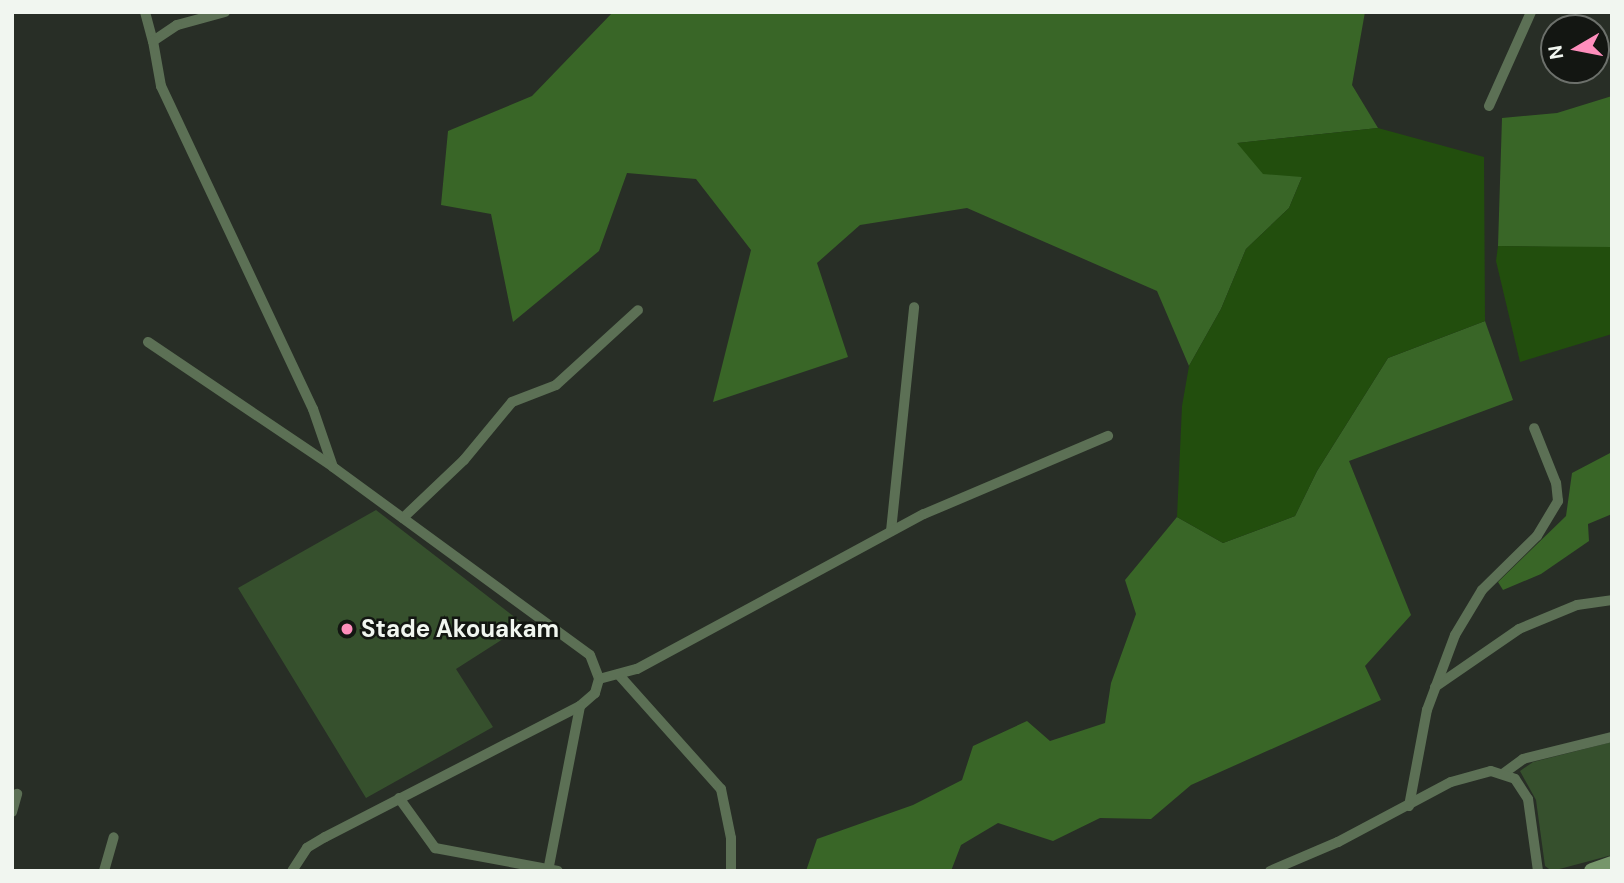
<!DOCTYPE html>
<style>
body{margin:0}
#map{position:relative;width:1624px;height:883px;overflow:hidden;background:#282e26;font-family:"DM Sans",sans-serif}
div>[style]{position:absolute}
.green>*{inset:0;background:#36502d}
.forest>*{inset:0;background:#396627}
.water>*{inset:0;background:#224e0d}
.street>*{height:10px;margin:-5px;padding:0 5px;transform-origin:5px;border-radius:5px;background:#5c7055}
.secondary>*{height:16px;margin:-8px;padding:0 8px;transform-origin:8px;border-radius:8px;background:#76966b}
.dots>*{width:19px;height:19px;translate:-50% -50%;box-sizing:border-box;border:4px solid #131612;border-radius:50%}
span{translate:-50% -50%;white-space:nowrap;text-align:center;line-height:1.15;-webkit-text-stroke:5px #131612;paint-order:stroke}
.poi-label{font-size:24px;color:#f1f6f0;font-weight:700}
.left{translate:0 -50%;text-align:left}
.frame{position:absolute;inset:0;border:14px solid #f1f6f0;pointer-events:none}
.north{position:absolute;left:1540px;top:14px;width:70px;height:70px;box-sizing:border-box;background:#131612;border:2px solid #6c706b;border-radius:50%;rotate:260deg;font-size:19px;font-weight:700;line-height:28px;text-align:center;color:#f1f6f0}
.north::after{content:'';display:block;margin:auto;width:24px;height:32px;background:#fe8ebc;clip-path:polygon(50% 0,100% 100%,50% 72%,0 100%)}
</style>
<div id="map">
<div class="green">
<div style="clip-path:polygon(376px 510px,525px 625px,456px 669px,493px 727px,366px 798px,238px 588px)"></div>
<div style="clip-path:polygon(1612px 742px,1612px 855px,1552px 871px,1545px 866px,1536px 800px,1520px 771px,1533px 762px)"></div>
</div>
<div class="forest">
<div style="clip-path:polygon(613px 12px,1365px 12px,1352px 85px,1378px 128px,1238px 143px,1302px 177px,1289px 208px,1246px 249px,1221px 309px,1189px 366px,1157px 291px,967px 208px,860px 225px,817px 263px,848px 357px,713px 402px,751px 250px,696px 179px,627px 173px,599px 251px,513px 322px,491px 214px,441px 205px,448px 131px,532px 96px)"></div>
<div style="clip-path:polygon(1612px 96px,1612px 248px,1498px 246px,1502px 118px,1557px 113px)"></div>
<div style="clip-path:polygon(1485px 321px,1513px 400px,1349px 461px,1411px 615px,1365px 666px,1381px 700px,1191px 785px,1151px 819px,1100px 818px,1053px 841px,998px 823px,961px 845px,951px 871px,806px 871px,817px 839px,913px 805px,962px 780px,973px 746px,1027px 721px,1050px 741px,1105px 723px,1111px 683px,1136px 614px,1125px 580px,1177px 517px,1223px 543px,1295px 516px,1317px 471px,1388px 358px)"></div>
<div style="clip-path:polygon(1612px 452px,1612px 514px,1588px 524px,1589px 541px,1541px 574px,1503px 590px,1498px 582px,1566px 516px,1572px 473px)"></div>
</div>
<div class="water">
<div style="clip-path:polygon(1378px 128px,1484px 157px,1485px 321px,1388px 358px,1317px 471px,1295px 516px,1223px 543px,1177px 517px,1182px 406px,1189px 366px,1221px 309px,1246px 249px,1289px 208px,1302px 177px,1263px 174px,1237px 143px)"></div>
<div style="clip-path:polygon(1498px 246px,1612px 247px,1612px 334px,1520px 362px,1496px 261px)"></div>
</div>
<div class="street">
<div style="left:145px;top:12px;width:30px;rotate:75deg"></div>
<div style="left:225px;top:12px;width:50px;rotate:164.8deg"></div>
<div style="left:177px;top:25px;width:29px;rotate:146deg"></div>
<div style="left:153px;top:41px;width:46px;rotate:79.9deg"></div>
<div style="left:161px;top:86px;width:357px;rotate:64.8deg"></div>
<div style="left:313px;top:409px;width:61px;rotate:71deg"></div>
<div style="left:333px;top:467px;width:318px;rotate:36.2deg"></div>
<div style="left:590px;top:655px;width:26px;rotate:69deg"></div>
<div style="left:599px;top:679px;width:15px;rotate:106deg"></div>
<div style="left:595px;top:693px;width:20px;rotate:139deg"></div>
<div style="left:580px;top:706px;width:287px;rotate:152.8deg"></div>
<div style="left:325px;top:837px;width:21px;rotate:149deg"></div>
<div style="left:307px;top:848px;width:27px;rotate:123deg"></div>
<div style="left:1489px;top:106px;width:103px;rotate:-65.9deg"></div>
<div style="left:148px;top:342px;width:223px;rotate:34deg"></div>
<div style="left:403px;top:518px;width:84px;rotate:-43.6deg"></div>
<div style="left:464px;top:460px;width:75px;rotate:-50.4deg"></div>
<div style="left:512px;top:402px;width:47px;rotate:-21.1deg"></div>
<div style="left:556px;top:385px;width:111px;rotate:-42.4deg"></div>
<div style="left:891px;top:531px;width:225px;rotate:-84.1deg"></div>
<div style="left:619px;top:675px;width:153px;rotate:48.2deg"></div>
<div style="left:721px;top:789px;width:50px;rotate:78.5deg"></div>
<div style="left:731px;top:838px;width:33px;rotate:90deg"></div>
<div style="left:599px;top:679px;width:39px;rotate:-15deg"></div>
<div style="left:637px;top:669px;width:326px;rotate:-28.4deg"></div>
<div style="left:924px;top:514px;width:200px;rotate:-23deg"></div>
<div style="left:1435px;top:687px;width:102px;rotate:-34.6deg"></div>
<div style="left:1519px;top:629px;width:63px;rotate:-22.5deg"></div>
<div style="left:1577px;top:605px;width:35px;rotate:-8deg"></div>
<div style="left:1504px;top:773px;width:24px;rotate:-36deg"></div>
<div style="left:1523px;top:759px;width:92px;rotate:-13.9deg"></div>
<div style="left:399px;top:798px;width:62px;rotate:54.2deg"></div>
<div style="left:435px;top:848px;width:125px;rotate:10.6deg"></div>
<div style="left:1409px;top:806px;width:98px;rotate:-79.4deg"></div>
<div style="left:1427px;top:710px;width:80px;rotate:-69.5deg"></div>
<div style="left:1455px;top:635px;width:52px;rotate:-59deg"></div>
<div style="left:1482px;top:590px;width:77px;rotate:-44.5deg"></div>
<div style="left:1537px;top:536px;width:41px;rotate:-59deg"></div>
<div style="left:1558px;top:501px;width:18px;rotate:-96deg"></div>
<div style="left:1556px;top:483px;width:59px;rotate:-111.8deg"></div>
<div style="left:12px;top:812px;width:19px;rotate:-74deg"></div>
<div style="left:104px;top:871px;width:35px;rotate:-74deg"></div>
<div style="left:548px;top:871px;width:168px;rotate:-79deg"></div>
<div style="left:1270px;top:871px;width:74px;rotate:-23.1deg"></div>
<div style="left:1338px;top:842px;width:128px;rotate:-28deg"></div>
<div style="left:1451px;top:782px;width:41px;rotate:-15.4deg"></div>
<div style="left:1491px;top:771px;width:25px;rotate:18deg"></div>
<div style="left:1515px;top:779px;width:24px;rotate:57deg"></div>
<div style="left:1528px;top:799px;width:73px;rotate:82.1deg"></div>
</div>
<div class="secondary">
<div style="left:1592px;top:871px;width:21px;rotate:-19deg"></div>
</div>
<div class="dots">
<div style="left:347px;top:629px;background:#fe8ebc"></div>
</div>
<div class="poi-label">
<span class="left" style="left:361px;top:629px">Stade Akouakam</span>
</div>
<div class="frame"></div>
<div class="north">N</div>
</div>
